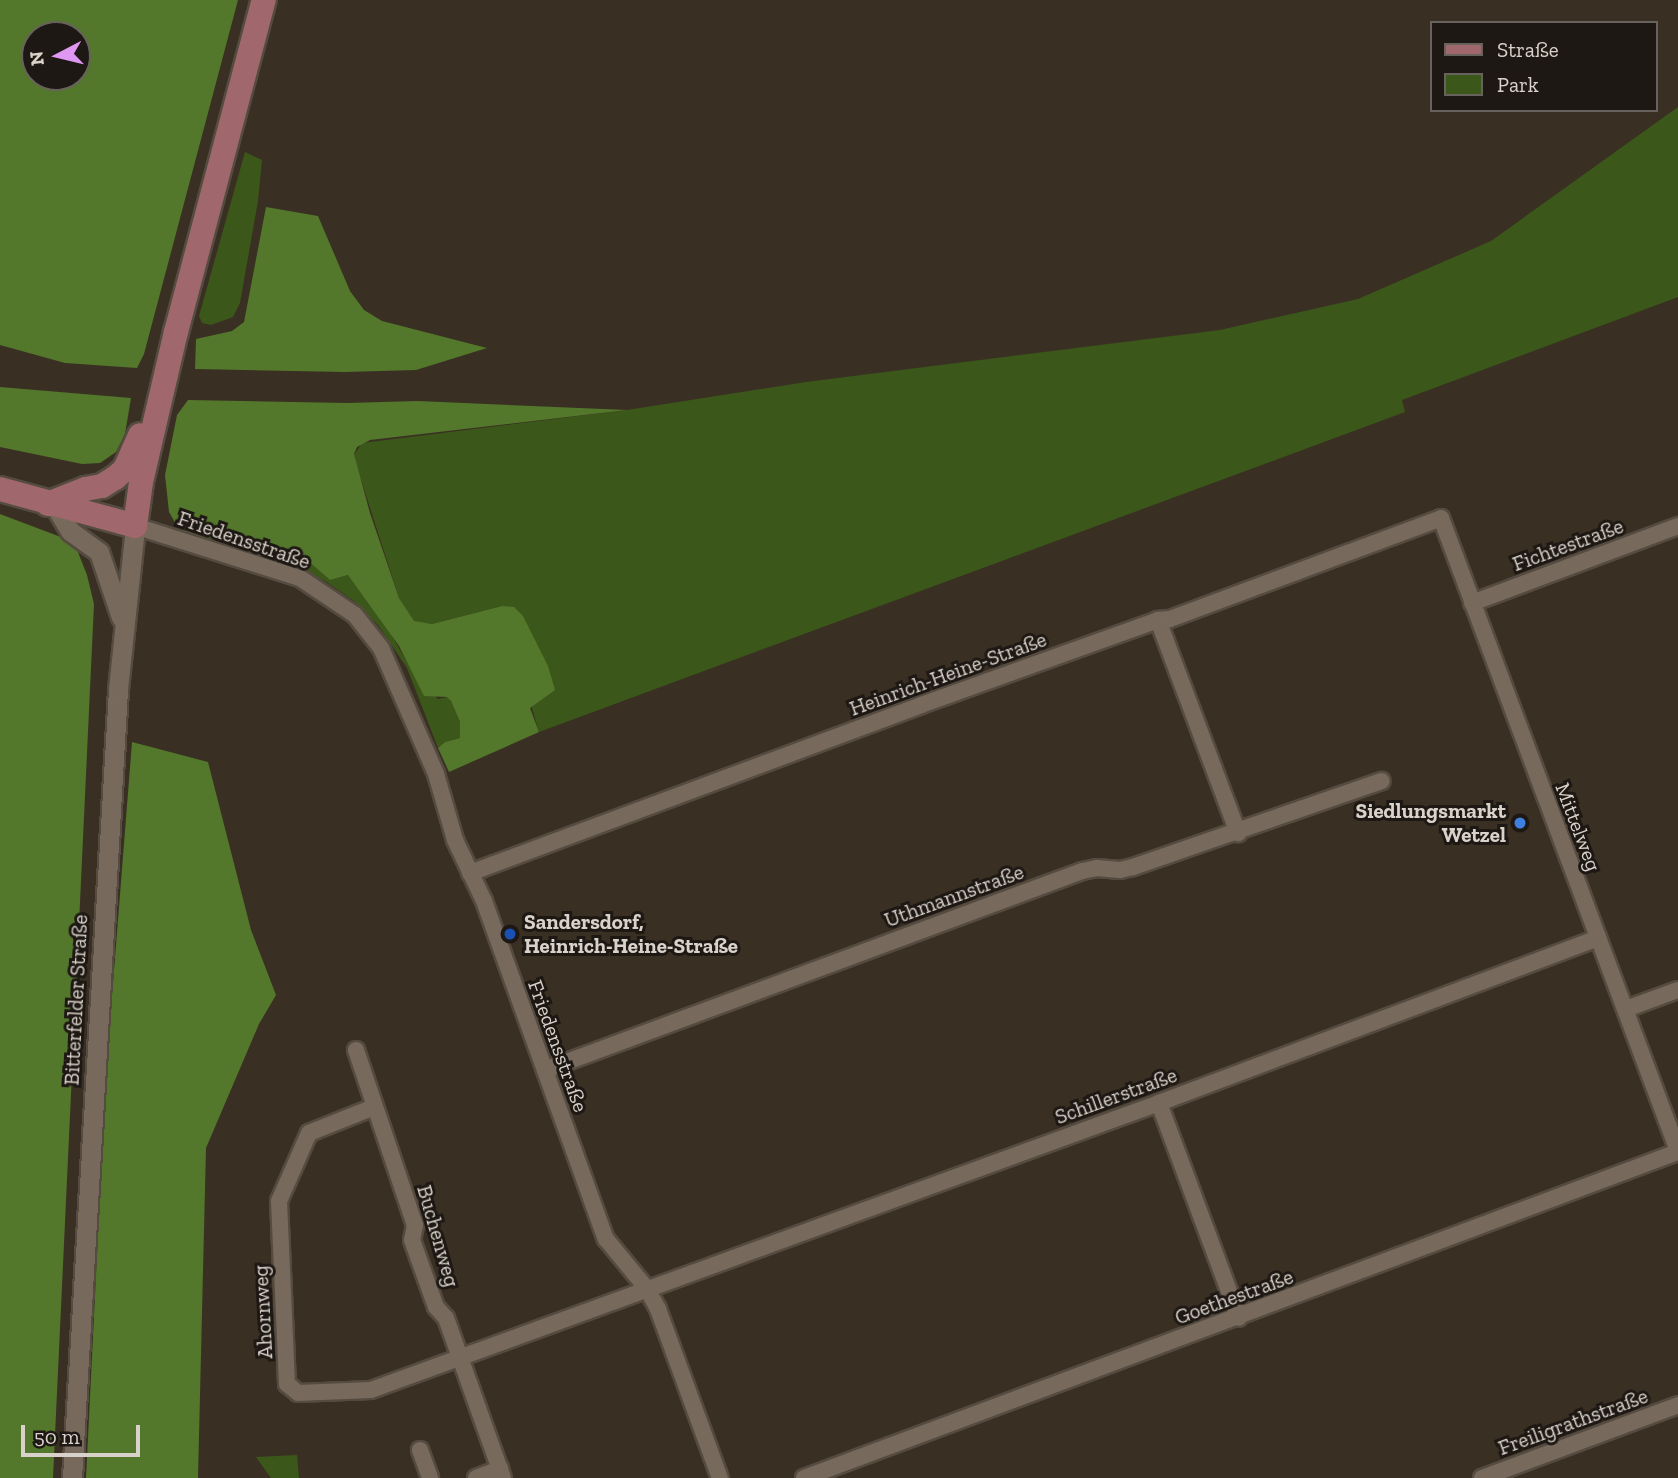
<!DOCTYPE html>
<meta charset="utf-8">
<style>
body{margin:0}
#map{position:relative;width:1678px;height:1478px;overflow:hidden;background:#3a2f23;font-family:"Zilla Slab",serif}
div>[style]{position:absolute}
.green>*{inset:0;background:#3b581a}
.forest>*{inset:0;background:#53772b}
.roads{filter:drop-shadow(2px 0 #554b40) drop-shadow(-2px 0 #554b40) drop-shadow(0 2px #554b40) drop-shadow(0 -2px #554b40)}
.minor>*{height:16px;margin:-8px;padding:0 8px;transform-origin:8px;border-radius:8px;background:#776a5c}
.tertiary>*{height:19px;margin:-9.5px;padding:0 9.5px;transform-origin:9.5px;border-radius:9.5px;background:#776a5c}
.primary>*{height:24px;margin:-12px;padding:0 12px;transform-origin:12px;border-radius:12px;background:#a0686c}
.dots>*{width:19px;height:19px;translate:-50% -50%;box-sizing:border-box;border:4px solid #1d1813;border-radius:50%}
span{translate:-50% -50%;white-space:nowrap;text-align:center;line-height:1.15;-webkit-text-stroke:6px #1d1813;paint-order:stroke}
.street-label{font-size:21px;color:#d9d2ca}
.poi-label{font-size:21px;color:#d9d2ca;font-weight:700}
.right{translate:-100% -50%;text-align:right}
.left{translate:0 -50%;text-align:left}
.legend{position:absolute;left:1430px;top:21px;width:228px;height:91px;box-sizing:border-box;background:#1d1813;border:2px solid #68625c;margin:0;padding:9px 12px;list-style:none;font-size:21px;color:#d9d2ca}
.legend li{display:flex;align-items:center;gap:14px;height:35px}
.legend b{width:35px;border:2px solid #68625c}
.north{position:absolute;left:21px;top:21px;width:70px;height:70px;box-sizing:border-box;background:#1d1813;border:2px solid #68625c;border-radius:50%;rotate:263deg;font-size:19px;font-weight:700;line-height:28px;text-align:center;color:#d9d2ca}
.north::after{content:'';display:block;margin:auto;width:24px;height:32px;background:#de98f2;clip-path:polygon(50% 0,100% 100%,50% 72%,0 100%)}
.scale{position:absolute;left:21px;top:1425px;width:119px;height:32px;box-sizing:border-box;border:4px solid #d9d2ca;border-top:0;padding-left:9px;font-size:21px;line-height:24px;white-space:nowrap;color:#d9d2ca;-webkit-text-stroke:5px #1d1813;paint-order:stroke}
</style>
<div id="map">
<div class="green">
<div style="clip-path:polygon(1678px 107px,1678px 297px,1402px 400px,1405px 412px,539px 732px,502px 606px,432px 624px,414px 622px,399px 598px,356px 464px,354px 455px,362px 443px,627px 410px,806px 382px,1220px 330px,1358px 299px,1491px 241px)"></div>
<div style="clip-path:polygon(245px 152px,262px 160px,258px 201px,240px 303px,233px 317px,211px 325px,202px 323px,199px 316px)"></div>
<div style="clip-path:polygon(193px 535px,272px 547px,301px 555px,330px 580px,348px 575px,381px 617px,411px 669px,438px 699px,448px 697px,451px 701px,460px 722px,460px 738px,445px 742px,438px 748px,407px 668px,378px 625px,354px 601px,325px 581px,300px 570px)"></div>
<div style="clip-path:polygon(297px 1455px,299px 1478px,271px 1478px,256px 1457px)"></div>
</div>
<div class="forest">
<div style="clip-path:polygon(evenodd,0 0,238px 0,144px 354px,137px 368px,65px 363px,0 345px,0 0,77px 35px,77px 77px,35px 77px,35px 35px,77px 35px)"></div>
<div style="clip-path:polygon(266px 207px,318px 216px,350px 291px,364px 310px,382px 321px,487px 348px,416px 370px,345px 372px,195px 369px,196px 339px,232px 331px,244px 322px)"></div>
<div style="clip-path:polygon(0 387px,131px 398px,125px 434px,116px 452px,100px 463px,82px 464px,0 447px)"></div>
<div style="clip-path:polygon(188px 400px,347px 403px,418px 401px,627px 410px,370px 440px,357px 447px,354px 454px,370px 513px,399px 598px,414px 621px,432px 624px,502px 606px,514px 607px,523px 616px,548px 666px,555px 690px,530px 708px,539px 732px,449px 772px,438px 748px,445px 742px,460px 738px,460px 722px,451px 701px,447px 697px,424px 696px,399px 646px,348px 575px,330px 580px,301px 555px,272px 547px,193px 535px,177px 526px,169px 512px,165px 475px,177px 415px)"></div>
<div style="clip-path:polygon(0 514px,74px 542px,87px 575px,94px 604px,53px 1478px,0 1478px)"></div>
<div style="clip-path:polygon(132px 742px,208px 762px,251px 930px,276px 995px,259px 1024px,206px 1148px,198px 1478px,86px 1478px,106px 1072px)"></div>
</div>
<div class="roads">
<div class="minor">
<div style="left:135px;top:526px;width:173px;rotate:17.5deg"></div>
<div style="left:300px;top:578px;width:66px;rotate:33.9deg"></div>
<div style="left:355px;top:615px;width:42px;rotate:51.8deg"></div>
<div style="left:381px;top:648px;width:137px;rotate:66.4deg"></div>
<div style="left:436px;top:774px;width:69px;rotate:73.9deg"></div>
<div style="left:455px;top:840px;width:68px;rotate:64.6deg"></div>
<div style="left:484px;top:901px;width:359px;rotate:70.2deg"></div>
<div style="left:606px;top:1239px;width:65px;rotate:50.6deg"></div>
<div style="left:647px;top:1289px;width:23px;rotate:61deg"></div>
<div style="left:658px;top:1309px;width:180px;rotate:69.9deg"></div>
<div style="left:1472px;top:603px;width:220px;rotate:-20.5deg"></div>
<div style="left:1158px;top:620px;width:228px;rotate:69.4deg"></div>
<div style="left:470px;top:873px;width:481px;rotate:-20.4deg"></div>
<div style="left:921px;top:705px;width:252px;rotate:-19.7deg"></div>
<div style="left:1158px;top:620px;width:12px;rotate:-5deg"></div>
<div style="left:1170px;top:619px;width:289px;rotate:-20.4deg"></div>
<div style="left:1441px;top:518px;width:676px;rotate:69.47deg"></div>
<div style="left:1626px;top:1009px;width:55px;rotate:-20.1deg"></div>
<div style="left:356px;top:1050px;width:185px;rotate:71.4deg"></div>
<div style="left:415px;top:1225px;width:15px;rotate:101deg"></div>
<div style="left:412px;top:1240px;width:71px;rotate:70.3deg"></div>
<div style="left:436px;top:1307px;width:15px;rotate:48deg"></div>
<div style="left:446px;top:1318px;width:170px;rotate:70.4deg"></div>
<div style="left:545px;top:1070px;width:573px;rotate:-20.33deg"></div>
<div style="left:1082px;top:871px;width:15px;rotate:-11deg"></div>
<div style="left:1097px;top:868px;width:23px;rotate:5deg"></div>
<div style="left:1120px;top:870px;width:13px;rotate:-13deg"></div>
<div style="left:1133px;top:867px;width:263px;rotate:-19.1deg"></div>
<div style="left:1159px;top:1103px;width:229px;rotate:69.6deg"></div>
<div style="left:374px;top:1107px;width:70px;rotate:158.2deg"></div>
<div style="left:309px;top:1133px;width:74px;rotate:113.8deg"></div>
<div style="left:279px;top:1201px;width:183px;rotate:87.5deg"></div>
<div style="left:287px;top:1384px;width:14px;rotate:39deg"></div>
<div style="left:298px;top:1393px;width:73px;rotate:-2.4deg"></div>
<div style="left:371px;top:1390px;width:839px;rotate:-20.01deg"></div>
<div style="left:1159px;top:1103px;width:469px;rotate:-20.6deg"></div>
<div style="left:420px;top:1450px;width:30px;rotate:70deg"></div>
<div style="left:476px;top:1478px;width:26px;rotate:-21deg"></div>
<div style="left:804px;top:1478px;width:933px;rotate:-20.46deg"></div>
<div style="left:1482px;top:1478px;width:209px;rotate:-20.4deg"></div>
</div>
<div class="tertiary">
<div style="left:55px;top:506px;width:29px;rotate:59deg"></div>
<div style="left:70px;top:531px;width:36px;rotate:36deg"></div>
<div style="left:99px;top:552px;width:69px;rotate:71.3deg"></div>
<div style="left:72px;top:1478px;width:790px;rotate:-86.66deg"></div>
<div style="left:118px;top:689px;width:164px;rotate:-84deg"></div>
</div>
<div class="primary">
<div style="left:0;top:489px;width:140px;rotate:15.3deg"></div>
<div style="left:135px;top:526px;width:44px;rotate:-82.2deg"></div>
<div style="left:141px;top:482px;width:154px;rotate:-76.9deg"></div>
<div style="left:176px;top:332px;width:343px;rotate:-75.2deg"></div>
<div style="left:48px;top:504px;width:40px;rotate:-22deg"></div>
<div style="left:85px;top:489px;width:17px;rotate:-10deg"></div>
<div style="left:102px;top:486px;width:15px;rotate:-32deg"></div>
<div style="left:115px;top:478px;width:13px;rotate:-42deg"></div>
<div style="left:125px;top:469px;width:37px;rotate:-66deg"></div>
</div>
</div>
<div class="dots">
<div style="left:1520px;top:823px;background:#3f7fe0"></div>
<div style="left:510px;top:934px;background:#1a4fb4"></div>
</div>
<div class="street-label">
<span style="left:244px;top:540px;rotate:19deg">Friedensstraße</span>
<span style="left:1568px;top:545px;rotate:-20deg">Fichtestraße</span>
<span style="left:948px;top:674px;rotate:-20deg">Heinrich-Heine-Straße</span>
<span style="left:1578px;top:827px;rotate:69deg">Mittelweg</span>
<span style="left:954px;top:896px;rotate:-20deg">Uthmannstraße</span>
<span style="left:76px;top:1000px;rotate:-87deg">Bitterfelder Straße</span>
<span style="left:558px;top:1046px;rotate:70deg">Friedensstraße</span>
<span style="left:1116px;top:1096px;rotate:-20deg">Schillerstraße</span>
<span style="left:438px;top:1236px;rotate:74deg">Buchenweg</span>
<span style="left:1234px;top:1297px;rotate:-20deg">Goethestraße</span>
<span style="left:263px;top:1312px;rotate:-93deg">Ahornweg</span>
<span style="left:1573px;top:1422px;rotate:-20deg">Freiligrathstraße</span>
</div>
<div class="poi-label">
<span class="right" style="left:1506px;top:823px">Siedlungsmarkt<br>Wetzel</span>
<span class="left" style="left:524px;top:934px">Sandersdorf,<br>Heinrich-Heine-Straße</span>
</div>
<ul class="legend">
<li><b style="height:9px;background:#a0686c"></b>Straße</li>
<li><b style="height:19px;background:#3b581a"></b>Park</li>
</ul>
<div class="north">N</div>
<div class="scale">50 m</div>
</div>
